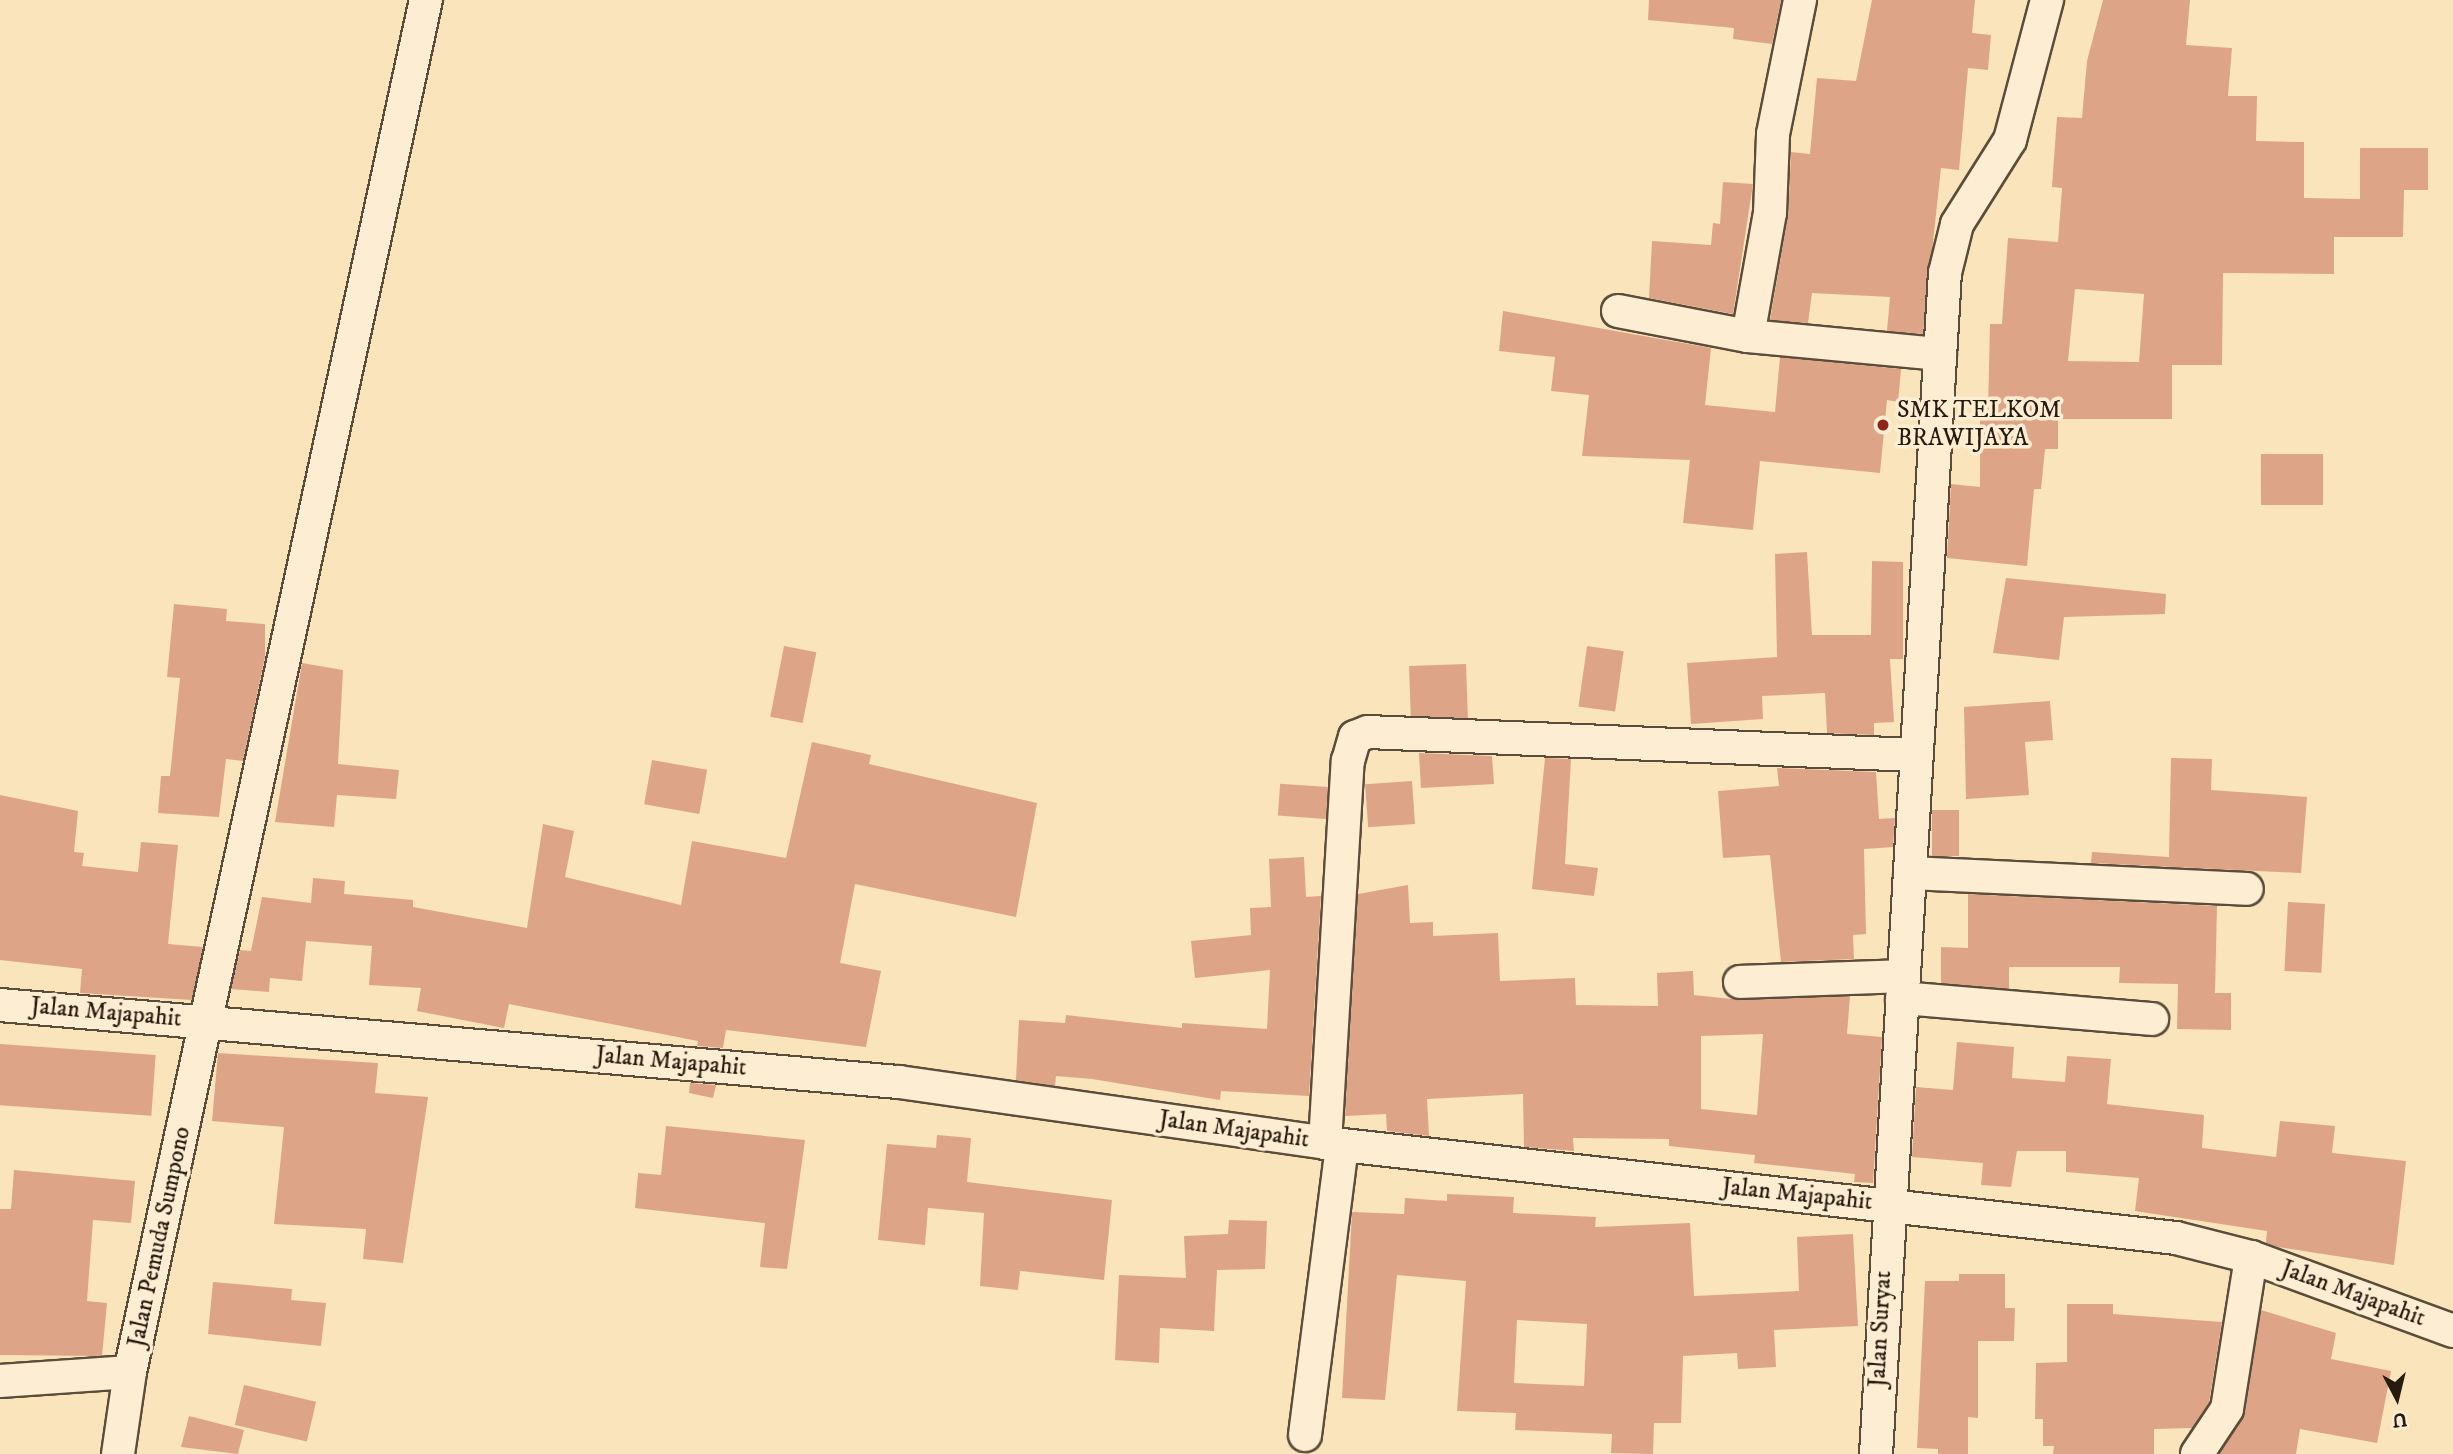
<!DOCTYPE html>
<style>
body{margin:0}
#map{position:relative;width:2453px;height:1454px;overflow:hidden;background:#fae4bb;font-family:"IM FELL DW Pica",serif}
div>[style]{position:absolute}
.building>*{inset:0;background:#dea488;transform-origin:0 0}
.roads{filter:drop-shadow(2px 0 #5c4d3a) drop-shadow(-2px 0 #5c4d3a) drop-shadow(0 2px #5c4d3a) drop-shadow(0 -2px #5c4d3a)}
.street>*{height:32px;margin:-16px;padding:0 16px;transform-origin:16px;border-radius:16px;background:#fcedd3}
.dots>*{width:19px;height:19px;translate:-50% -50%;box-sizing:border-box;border:4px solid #fcedd3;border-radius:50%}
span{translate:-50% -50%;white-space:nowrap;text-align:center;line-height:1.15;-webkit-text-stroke:7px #fcedd3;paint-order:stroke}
.poi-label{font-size:24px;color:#271b0f}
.left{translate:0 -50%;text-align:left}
.street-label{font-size:24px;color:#271b0f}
.north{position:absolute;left:2362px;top:1363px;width:70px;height:70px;-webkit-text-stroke:5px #fcedd3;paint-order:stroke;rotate:173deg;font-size:19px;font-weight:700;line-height:28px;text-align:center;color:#271b0f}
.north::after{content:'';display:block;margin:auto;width:24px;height:32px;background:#271b0f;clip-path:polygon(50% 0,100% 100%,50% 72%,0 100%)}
</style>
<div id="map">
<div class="building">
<div style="clip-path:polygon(1649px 0,1781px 0,1772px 44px,1733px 39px,1734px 28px,1648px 20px)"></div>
<div style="clip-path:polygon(1872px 0,1975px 0,1972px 33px,1991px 35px,1988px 70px,1968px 68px,1959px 170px,1941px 168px,1923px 334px,1887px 331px,1890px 297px,1812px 293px,1808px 323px,1770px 320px,1788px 216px,1791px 152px,1810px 154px,1817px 78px,1856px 81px)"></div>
<div style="clip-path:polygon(evenodd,2103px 0,2190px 0,2186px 45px,2232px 48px,2228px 96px,2257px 96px,2256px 141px,2304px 142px,2304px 198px,2360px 199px,2360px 148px,2428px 148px,2428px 190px,2404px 190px,2403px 237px,2334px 237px,2334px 274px,2223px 273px,2222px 365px,2172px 365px,2172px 419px,2058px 419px,2058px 449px,2045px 449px,2041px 489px,2034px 489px,2027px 566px,1947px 558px,1951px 484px,1980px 487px,1980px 411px,1988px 411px,1990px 324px,2002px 324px,2008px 238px,2058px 242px,2062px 188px,2052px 187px,2057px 117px,2082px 118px,2087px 61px,2103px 0,2075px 289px,2144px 294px,2139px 362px,2068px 361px,2075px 289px)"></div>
<div style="clip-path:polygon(1723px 182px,1753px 184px,1733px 314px,1649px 298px,1652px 241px,1711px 245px,1713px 223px,1720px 224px)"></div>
<div style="clip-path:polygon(1503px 311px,1711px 348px,1705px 405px,1775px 412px,1780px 357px,1901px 369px,1898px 402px,1887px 400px,1880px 473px,1760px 461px,1753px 530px,1683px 523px,1690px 460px,1582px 456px,1589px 395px,1551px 391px,1555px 357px,1499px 351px)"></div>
<div style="left:2261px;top:454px;width:62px;height:51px"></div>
<div style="clip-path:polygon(1807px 552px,1812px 635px,1871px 635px,1872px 561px,1903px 562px,1903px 659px,1890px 659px,1894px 722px,1874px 723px,1874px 735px,1827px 733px,1825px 693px,1762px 696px,1763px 719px,1691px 724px,1687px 663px,1777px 657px,1775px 554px)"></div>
<div style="clip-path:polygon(2006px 578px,2166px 594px,2165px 614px,2064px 617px,2059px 660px,1993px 653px)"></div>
<div style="clip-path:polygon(174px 604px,227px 609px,226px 621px,265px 624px,265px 657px,243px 761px,226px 759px,219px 817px,158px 813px,161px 776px,170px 776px,180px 678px,167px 677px)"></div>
<div style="left:784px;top:646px;width:33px;height:72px;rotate:11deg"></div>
<div style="left:1587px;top:646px;width:37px;height:61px;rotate:8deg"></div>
<div style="clip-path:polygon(302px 663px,343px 670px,338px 764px,399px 770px,396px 799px,337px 795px,334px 827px,275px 822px)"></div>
<div style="left:1466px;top:664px;width:54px;height:57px;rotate:88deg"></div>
<div style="clip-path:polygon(2050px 701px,2053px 740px,2025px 742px,2029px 795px,1966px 799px,1964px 707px)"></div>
<div style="clip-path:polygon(812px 742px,871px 755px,869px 764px,1037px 803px,1016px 917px,855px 884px,840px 963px,881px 971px,866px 1047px,726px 1030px,723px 1048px,697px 1046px,698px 1041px,509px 1004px,504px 1028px,417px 1011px,421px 988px,369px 985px,372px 946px,306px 941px,302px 981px,270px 978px,269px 992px,231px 989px,240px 950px,251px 951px,262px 897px,311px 903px,313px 878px,345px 881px,344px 894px,413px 900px,413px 907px,527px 928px,543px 824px,574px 831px,565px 877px,681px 905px,692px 841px,786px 858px)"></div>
<div style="clip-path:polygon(1419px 753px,1492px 756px,1494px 784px,1421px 788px)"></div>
<div style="clip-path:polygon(1545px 758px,1571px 759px,1565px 864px,1598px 868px,1594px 896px,1532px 889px)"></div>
<div style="clip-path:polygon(2171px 758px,2212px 759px,2211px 790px,2307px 797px,2301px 873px,2091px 863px,2092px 852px,2169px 857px)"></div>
<div style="left:652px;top:760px;width:56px;height:45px;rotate:10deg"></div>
<div style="clip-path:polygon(1777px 768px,1876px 772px,1879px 819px,1895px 818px,1893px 847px,1864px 849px,1866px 934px,1853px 935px,1854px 959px,1781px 962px,1770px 855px,1723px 858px,1718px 791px,1779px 786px)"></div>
<div style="left:1412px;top:781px;width:43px;height:47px;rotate:86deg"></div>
<div style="left:1328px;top:787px;width:32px;height:48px;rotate:94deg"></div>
<div style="clip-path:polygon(0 795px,78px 811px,74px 852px,84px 853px,82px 866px,138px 872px,141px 842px,178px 845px,168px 944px,203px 947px,192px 1000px,80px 993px,82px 969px,0 960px)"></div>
<div style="left:1932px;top:810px;width:27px;height:46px"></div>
<div style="clip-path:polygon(1304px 857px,1306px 897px,1321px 896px,1309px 1096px,1221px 1091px,1220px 1100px,1092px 1079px,1056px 1076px,1055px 1086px,1016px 1080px,1019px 1020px,1065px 1023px,1066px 1015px,1182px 1028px,1182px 1023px,1267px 1029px,1270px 970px,1195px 978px,1191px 941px,1251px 935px,1250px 908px,1271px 907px,1269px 859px)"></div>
<div style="clip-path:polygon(evenodd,1408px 885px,1410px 923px,1433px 922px,1433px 936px,1498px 933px,1500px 981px,1575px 978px,1576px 1005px,1658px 1006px,1657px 973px,1693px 971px,1694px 995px,1741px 1000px,1850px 996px,1847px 1034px,1882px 1037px,1873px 1183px,1854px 1182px,1855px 1174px,1754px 1163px,1755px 1155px,1669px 1146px,1669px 1139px,1573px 1138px,1574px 1151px,1524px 1147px,1523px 1094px,1427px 1099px,1429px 1136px,1387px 1131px,1386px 1114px,1345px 1116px,1358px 894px,1408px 885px,1763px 1034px,1757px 1115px,1701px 1109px,1701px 1036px,1763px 1034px)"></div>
<div style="clip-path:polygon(1968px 894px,2217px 906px,2215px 993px,2231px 993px,2231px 1030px,2177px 1029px,2178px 984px,2119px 983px,2120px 967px,2009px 967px,2009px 989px,1941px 983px,1941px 947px,1968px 948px)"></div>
<div style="left:2288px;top:902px;width:37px;height:69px;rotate:3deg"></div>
<div style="clip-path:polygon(1957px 1042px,2014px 1047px,2012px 1078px,2065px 1082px,2067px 1056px,2111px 1059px,2107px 1104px,2204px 1115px,2202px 1148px,2276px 1157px,2280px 1121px,2335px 1126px,2332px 1153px,2406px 1161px,2394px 1265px,2278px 1247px,2266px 1243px,2267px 1231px,2135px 1211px,2139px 1178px,2066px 1172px,2066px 1151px,2017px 1151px,2011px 1187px,1981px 1185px,1983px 1163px,1912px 1157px,1916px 1087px,1953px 1090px)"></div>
<div style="left:0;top:1044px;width:156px;height:61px;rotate:4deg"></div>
<div style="clip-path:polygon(218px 1053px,378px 1063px,375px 1093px,428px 1097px,403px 1263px,363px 1259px,366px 1229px,274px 1224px,284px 1127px,212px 1121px)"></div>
<div style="clip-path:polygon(690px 1083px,716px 1085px,713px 1098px,689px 1093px)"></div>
<div style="clip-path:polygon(666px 1126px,805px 1140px,787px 1269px,760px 1267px,765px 1223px,635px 1208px,638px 1173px,661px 1175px)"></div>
<div style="clip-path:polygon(937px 1135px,971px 1138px,967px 1182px,1112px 1200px,1104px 1280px,1020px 1271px,1018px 1290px,980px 1286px,984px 1213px,928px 1208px,925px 1245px,878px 1240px,887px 1144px,936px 1148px)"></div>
<div style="clip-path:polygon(14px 1170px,135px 1181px,131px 1223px,93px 1220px,87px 1301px,107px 1303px,102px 1356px,0 1355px,0 1209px,11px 1209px)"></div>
<div style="clip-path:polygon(evenodd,1447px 1194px,1514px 1197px,1513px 1213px,1596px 1217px,1595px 1227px,1690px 1223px,1694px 1296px,1799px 1291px,1797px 1237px,1853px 1234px,1858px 1326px,1774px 1330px,1776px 1367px,1738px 1369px,1737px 1353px,1683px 1356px,1681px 1423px,1654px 1423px,1653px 1454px,1611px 1453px,1612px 1434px,1515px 1430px,1516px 1413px,1457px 1411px,1466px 1281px,1397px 1275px,1385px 1400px,1342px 1398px,1352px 1212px,1404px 1214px,1405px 1198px,1447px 1201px,1447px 1194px,1517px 1320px,1587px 1324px,1584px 1386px,1514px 1383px,1517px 1320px)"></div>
<div style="clip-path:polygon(1229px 1220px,1267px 1221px,1265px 1269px,1217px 1270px,1214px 1331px,1160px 1328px,1159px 1363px,1115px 1360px,1119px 1275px,1186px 1278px,1184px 1236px,1228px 1234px)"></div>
<div style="clip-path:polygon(1959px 1274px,2005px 1274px,2005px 1308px,2015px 1308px,2014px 1341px,1978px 1341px,1978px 1418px,1968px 1417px,1968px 1454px,1938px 1454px,1938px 1449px,1917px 1448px,1925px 1281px,1959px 1281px)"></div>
<div style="clip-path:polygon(213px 1282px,292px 1289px,291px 1300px,326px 1303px,321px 1346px,208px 1334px)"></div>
<div style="clip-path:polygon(2067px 1304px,2113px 1304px,2113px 1314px,2222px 1322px,2209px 1402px,2192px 1428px,2154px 1429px,2154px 1454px,2053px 1454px,2054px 1446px,2043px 1446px,2043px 1419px,2035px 1419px,2036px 1363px,2067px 1362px)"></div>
<div style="clip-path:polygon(2261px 1310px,2336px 1333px,2331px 1359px,2391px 1371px,2377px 1443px,2300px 1429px,2296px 1454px,2219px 1454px,2245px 1412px)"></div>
<div style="left:244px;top:1385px;width:74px;height:41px;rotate:13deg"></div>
<div style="clip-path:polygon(189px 1416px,244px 1430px,238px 1454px,181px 1447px)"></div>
</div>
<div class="roads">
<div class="street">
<div style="left:1618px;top:311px;width:132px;rotate:10.9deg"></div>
<div style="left:1748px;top:336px;width:193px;rotate:5.4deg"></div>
<div style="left:1748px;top:336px;width:125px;rotate:-79.9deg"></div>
<div style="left:1770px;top:213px;width:79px;rotate:-87.8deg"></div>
<div style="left:1773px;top:134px;width:137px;rotate:-78.6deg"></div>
<div style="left:1910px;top:873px;width:337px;rotate:2.7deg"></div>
<div style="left:1740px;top:982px;width:164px;rotate:-2.1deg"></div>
<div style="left:1902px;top:998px;width:251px;rotate:4.8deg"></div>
<div style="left:0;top:1005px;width:902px;rotate:4.9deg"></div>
<div style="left:899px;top:1082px;width:430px;rotate:8.1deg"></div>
<div style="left:1325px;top:1143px;width:856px;rotate:6.37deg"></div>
<div style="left:2176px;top:1238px;width:77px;rotate:14.2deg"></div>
<div style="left:2251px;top:1257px;width:215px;rotate:20.1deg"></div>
<div style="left:1325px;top:1143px;width:383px;rotate:-86.6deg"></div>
<div style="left:1348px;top:761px;width:25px;rotate:-74deg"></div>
<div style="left:1355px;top:737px;width:14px;rotate:-21deg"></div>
<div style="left:1368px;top:732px;width:546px;rotate:2.41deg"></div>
<div style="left:0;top:1381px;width:130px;rotate:-4deg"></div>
<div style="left:1305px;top:1435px;width:292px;rotate:-82.7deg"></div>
<div style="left:118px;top:1454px;width:83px;rotate:-81.7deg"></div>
<div style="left:130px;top:1372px;width:1404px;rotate:-77.83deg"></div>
<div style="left:1876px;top:1454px;width:1183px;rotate:-86.66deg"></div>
<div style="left:1945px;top:273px;width:50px;rotate:-76.2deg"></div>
<div style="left:1957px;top:224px;width:99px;rotate:-57.8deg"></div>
<div style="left:2010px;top:140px;width:145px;rotate:-75.2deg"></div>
<div style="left:2197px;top:1454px;width:54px;rotate:-56.3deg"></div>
<div style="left:2227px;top:1409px;width:154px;rotate:-81deg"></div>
</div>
</div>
<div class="dots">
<div style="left:1883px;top:425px;background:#8f2418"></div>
</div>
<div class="poi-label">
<span class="left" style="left:1897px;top:425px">SMK TELKOM<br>BRAWIJAYA</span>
</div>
<div class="street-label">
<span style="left:106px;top:1013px;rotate:5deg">Jalan Majapahit</span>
<span style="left:671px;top:1062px;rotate:5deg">Jalan Majapahit</span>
<span style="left:1234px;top:1130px;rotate:8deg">Jalan Majapahit</span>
<span style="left:1797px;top:1195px;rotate:6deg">Jalan Majapahit</span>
<span style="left:160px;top:1237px;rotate:-78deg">Jalan Pemuda Sumpono</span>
<span style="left:2353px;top:1294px;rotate:20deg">Jalan Majapahit</span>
<span style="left:1881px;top:1329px;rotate:-87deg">Jalan Suryat</span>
</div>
<div class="north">U</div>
</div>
